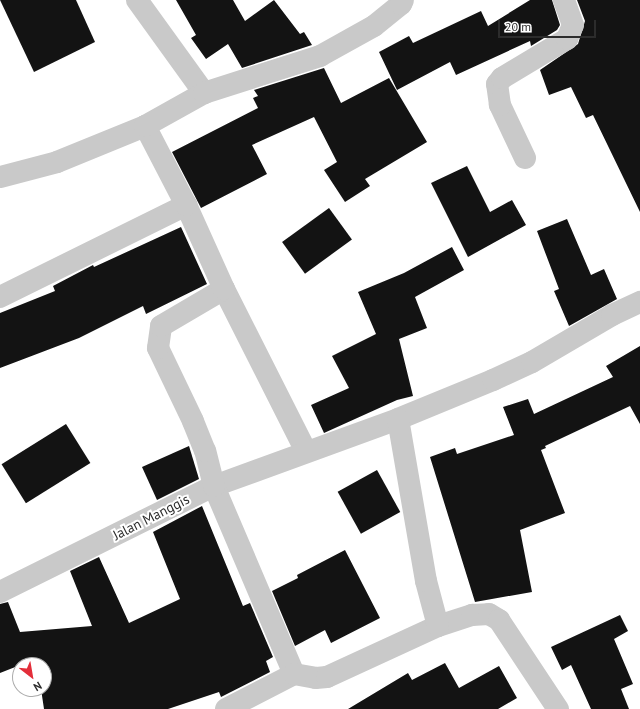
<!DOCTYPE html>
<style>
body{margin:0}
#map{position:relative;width:640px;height:709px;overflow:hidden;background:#fff;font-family:"PT Sans",sans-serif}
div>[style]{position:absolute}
.building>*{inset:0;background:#131313;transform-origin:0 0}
.minor>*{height:22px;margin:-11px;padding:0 11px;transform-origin:11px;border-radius:11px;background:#c9c9c9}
span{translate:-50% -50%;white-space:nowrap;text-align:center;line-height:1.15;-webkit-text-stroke:4px #fff;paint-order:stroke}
.street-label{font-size:14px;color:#2c2c2c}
.north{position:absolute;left:12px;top:657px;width:40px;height:40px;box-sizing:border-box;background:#fff;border:1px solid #ababab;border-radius:50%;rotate:149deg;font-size:11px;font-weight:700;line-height:16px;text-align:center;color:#2c2c2c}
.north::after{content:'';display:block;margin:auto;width:14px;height:18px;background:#e32e3a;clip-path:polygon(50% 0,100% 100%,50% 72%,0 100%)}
.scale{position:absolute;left:498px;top:20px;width:98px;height:18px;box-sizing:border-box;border:2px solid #2c2c2c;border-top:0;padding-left:5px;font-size:12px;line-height:14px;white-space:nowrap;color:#2c2c2c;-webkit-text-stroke:3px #fff;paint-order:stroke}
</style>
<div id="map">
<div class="building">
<div style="clip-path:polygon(0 0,76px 0,95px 42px,34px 72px)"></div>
<div style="clip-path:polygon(176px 0,233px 0,245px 21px,274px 0,300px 34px,304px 32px,312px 45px,242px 68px,228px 44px,206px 59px,191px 38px,196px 35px)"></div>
<div style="clip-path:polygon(530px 0,552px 0,560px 25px,557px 30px,531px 46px,530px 41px,456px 75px,450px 62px,397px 90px,379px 52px,409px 36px,413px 43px,481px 11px,488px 26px)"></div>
<div style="clip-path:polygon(577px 0,640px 0,640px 212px,593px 115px,586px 118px,571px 87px,549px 95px,540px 70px,578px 44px,585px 21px)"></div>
<div style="clip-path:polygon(324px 68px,341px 103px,389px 78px,427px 142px,365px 179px,370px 186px,345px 202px,324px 170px,337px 162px,314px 117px,252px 145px,267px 174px,201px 208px,172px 152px,258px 108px,253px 98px,258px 96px,254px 90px)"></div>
<div style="clip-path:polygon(467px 166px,490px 212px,512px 200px,526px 225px,468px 257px,431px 183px)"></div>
<div style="left:329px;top:208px;width:39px;height:58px;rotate:54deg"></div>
<div style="clip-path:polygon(567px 219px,591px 275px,604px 269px,617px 299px,569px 326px,554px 291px,559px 289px,537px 231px)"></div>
<div style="clip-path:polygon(181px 227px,207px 284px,146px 314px,143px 306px,79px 338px,0 368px,0 313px,55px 291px,53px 286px,93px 265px,94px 267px)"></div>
<div style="clip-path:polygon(452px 247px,464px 270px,415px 297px,427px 328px,399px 339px,413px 396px,397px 400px,324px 433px,311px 405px,349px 388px,332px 356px,376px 334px,358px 292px,404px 273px)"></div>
<div style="clip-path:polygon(640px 346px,640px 424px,630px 406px,545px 446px,546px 448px,541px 450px,565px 513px,520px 530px,532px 592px,475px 602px,430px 457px,455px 448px,457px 454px,514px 435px,503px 407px,528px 399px,534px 414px,613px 377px,606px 366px)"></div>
<div style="left:66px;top:424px;width:46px;height:76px;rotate:58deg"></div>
<div style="clip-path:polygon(189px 446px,199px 479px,157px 500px,142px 467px)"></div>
<div style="left:377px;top:470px;width:48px;height:45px;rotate:61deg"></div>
<div style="clip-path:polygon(202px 506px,243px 606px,250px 603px,273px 657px,266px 661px,270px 672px,221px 697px,219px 692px,168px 709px,44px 709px,41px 689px,44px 689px,44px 665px,38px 665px,38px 658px,0 673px,0 604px,8px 602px,20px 632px,92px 626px,70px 571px,99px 557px,129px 623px,180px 599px,153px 532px)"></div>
<div style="clip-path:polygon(345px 550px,380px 618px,331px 643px,325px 630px,295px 646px,272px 591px,298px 578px,297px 575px)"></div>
<div style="clip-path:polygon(620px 615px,628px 631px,614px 639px,633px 684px,621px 689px,629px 709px,591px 709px,571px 665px,562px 670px,551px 647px)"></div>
<div style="clip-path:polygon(445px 663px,459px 688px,499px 666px,517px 698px,498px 709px,348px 709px,408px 673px,412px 680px)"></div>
</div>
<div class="minor">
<div style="left:137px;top:0;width:115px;rotate:54.2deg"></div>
<div style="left:525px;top:158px;width:59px;rotate:-115.3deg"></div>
<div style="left:500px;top:105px;width:21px;rotate:-98deg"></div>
<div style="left:497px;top:84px;width:8px;rotate:-50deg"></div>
<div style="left:502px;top:78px;width:76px;rotate:-31deg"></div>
<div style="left:567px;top:39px;width:15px;rotate:-67deg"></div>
<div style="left:573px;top:25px;width:27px;rotate:-110deg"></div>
<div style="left:0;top:177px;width:59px;rotate:-14.7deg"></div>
<div style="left:57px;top:162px;width:95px;rotate:-22.2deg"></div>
<div style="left:224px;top:289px;width:182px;rotate:63.2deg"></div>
<div style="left:0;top:297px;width:208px;rotate:-26.3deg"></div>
<div style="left:0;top:592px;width:239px;rotate:-26.4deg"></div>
<div style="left:214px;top:486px;width:196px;rotate:-20deg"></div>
<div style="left:398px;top:419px;width:103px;rotate:-22.3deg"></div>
<div style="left:493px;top:380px;width:43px;rotate:-24.8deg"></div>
<div style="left:532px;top:362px;width:93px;rotate:-30.4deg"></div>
<div style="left:612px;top:315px;width:31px;rotate:-25deg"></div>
<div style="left:438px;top:626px;width:36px;rotate:-18deg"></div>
<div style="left:472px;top:615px;width:17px;rotate:-3deg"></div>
<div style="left:489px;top:614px;width:12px;rotate:31deg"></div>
<div style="left:499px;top:620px;width:107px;rotate:56.5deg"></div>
<div style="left:294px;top:674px;width:204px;rotate:-113.1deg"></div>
<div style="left:214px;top:486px;width:36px;rotate:-104deg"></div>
<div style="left:205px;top:451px;width:32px;rotate:-112deg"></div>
<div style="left:193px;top:421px;width:81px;rotate:-115.6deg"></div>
<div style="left:158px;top:348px;width:22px;rotate:-82deg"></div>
<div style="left:161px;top:326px;width:73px;rotate:-30.4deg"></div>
<div style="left:224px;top:289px;width:92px;rotate:-114.3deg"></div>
<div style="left:186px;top:205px;width:89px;rotate:-117.4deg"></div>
<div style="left:145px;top:126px;width:68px;rotate:-29.2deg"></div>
<div style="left:204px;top:93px;width:122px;rotate:-17.7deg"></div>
<div style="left:320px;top:56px;width:62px;rotate:-29.1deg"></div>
<div style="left:374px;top:26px;width:35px;rotate:-39deg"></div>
<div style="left:401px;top:4px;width:4px;rotate:-63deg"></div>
<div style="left:226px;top:709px;width:76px;rotate:-27.2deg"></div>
<div style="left:294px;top:674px;width:22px;rotate:10deg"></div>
<div style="left:316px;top:678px;width:11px;rotate:-5deg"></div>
<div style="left:327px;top:677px;width:122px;rotate:-24.7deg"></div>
<div style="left:438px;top:626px;width:47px;rotate:-104.9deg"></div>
<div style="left:426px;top:581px;width:164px;rotate:-99.8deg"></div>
</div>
<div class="street-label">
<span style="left:151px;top:517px;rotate:-27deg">Jalan Manggis</span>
</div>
<div class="north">N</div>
<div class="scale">20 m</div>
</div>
